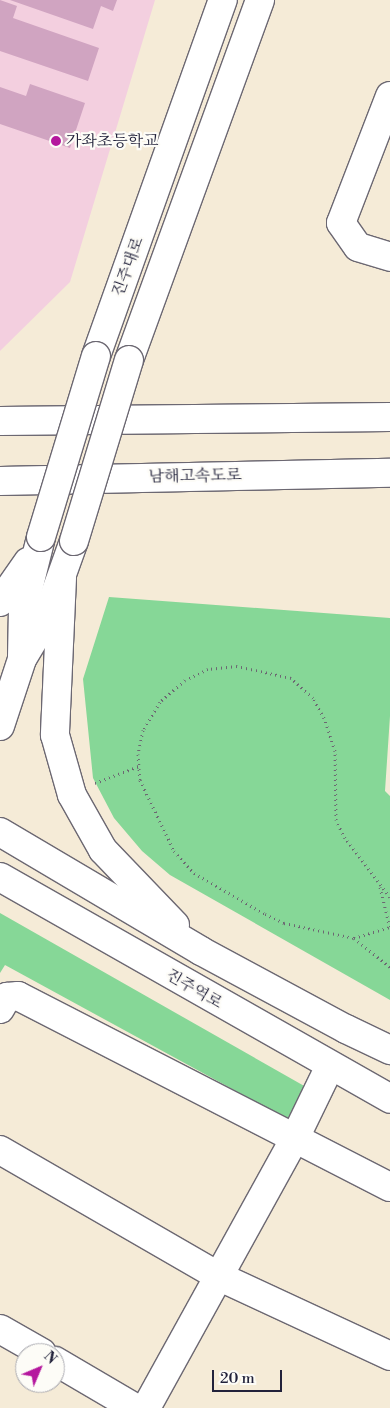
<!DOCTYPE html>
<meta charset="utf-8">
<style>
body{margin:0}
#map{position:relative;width:390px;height:1408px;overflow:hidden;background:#f5ebd7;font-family:"Libre Bodoni","Noto Serif KR",serif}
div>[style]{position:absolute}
.built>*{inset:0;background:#f3cfdf}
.green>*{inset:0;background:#86d797}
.building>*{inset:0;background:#d0a4c1}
.path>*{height:3px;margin-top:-1.5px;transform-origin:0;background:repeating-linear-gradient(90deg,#6c6872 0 1px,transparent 0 5px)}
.roads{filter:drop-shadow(1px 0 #6c6872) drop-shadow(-1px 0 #6c6872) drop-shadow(0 1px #6c6872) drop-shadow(0 -1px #6c6872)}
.minor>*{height:28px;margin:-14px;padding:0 14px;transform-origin:14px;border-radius:14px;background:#fff}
.tertiary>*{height:28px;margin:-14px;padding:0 14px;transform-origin:14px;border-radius:14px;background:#fff}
.motorway>*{height:28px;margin:-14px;padding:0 14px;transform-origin:14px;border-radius:14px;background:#fff}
.bridges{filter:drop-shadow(1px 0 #6c6872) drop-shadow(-1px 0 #6c6872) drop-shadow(0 1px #6c6872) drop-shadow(0 -1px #6c6872)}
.tertiary-bridge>*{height:28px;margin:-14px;padding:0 14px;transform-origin:14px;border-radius:14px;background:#fff}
.dots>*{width:14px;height:14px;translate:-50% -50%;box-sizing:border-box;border:2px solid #fdfcf7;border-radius:50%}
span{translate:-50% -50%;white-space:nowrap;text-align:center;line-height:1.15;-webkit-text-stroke:4.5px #fdfcf7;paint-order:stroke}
.poi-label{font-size:16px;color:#22223b}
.left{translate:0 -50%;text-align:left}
.street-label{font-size:16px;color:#22223b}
.north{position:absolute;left:15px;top:1343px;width:50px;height:50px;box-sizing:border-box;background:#fdfcf7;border:1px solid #a5a5ac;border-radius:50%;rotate:45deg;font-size:14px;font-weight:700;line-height:20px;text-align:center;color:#22223b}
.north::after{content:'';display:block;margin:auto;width:18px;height:22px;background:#b5179e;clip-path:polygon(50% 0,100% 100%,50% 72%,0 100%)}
.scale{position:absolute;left:212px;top:1370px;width:70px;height:22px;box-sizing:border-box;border:2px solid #22223b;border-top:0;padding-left:6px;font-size:15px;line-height:18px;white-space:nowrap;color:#22223b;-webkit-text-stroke:4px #fdfcf7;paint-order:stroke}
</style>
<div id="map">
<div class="built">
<div style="clip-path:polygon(0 0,155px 0,70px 282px,0 351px)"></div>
</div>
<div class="green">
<div style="clip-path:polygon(109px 597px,390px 618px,390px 716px,385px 791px,390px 796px,390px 1000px,170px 875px,142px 851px,114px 818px,93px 778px,83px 679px)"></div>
<div style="clip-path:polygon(0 913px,306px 1087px,287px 1119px,5px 965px,0 973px)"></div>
</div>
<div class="building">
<div style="clip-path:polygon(0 0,17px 6px,13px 18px,99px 48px,88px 81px,0 51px)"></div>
<div style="clip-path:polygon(10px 0,117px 0,113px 11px,101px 6px,93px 29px)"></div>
<div style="clip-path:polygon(30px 84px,85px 103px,70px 148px,0 124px,0 87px,26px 96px)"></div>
</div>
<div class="path">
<div style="left:95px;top:783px;width:47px;rotate:-21.1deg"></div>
<div style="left:380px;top:887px;width:42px;rotate:76.3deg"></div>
<div style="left:390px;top:897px;width:74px;rotate:-127.3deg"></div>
<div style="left:345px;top:838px;width:20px;rotate:-117deg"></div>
<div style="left:336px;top:820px;width:69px;rotate:-90.8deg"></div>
<div style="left:335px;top:751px;width:35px;rotate:-108deg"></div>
<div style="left:324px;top:718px;width:23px;rotate:-119deg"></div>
<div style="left:313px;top:698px;width:30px;rotate:-138deg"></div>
<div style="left:291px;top:678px;width:55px;rotate:-167.5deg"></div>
<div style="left:237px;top:666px;width:29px;rotate:174deg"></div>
<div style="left:208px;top:669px;width:25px;rotate:154deg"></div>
<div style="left:185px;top:680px;width:33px;rotate:139deg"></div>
<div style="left:160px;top:702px;width:33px;rotate:121deg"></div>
<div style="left:143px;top:730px;width:25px;rotate:102deg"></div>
<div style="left:138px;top:754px;width:26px;rotate:86deg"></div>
<div style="left:140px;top:780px;width:79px;rotate:64.4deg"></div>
<div style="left:174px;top:851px;width:30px;rotate:48deg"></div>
<div style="left:194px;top:873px;width:82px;rotate:30deg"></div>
<div style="left:265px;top:914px;width:21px;rotate:25deg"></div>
<div style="left:284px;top:923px;width:72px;rotate:12.1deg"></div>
<div style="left:354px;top:938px;width:46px;rotate:38.9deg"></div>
<div style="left:354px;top:938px;width:38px;rotate:-17deg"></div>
</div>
<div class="roads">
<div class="minor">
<div style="left:390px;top:96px;width:136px;rotate:111.1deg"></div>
<div style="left:341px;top:223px;width:29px;rotate:55deg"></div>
<div style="left:358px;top:247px;width:34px;rotate:17deg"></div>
<div style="left:0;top:1009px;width:14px;rotate:-60deg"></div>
<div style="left:7px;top:997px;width:11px;rotate:-5deg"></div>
<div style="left:18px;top:996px;width:418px;rotate:27.2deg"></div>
<div style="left:0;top:1150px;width:252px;rotate:30deg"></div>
<div style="left:218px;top:1276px;width:190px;rotate:24.9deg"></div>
<div style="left:0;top:1329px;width:48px;rotate:29.7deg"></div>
<div style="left:55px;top:1361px;width:93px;rotate:30.4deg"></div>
<div style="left:146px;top:1408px;width:308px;rotate:-61.1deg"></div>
<div style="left:295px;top:1138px;width:80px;rotate:-64.1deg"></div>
</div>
<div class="tertiary">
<div style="left:96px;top:356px;width:378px;rotate:-70.4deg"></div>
<div style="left:129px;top:360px;width:383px;rotate:-70deg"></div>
<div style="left:62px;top:578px;width:157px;rotate:92.6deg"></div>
<div style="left:55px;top:735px;width:62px;rotate:74.2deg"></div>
<div style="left:72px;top:795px;width:63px;rotate:60.6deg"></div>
<div style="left:103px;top:850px;width:104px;rotate:46.2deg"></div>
<div style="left:0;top:602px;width:49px;rotate:-55deg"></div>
<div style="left:22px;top:656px;width:46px;rotate:-88.8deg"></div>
<div style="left:23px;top:610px;width:75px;rotate:-76.1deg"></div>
<div style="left:0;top:726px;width:71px;rotate:-71.8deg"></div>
<div style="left:22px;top:659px;width:47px;rotate:-59deg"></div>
<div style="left:46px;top:619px;width:83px;rotate:-70.3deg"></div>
<div style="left:0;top:832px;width:234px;rotate:30.6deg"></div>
<div style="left:201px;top:951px;width:165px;rotate:28.3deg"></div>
<div style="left:346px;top:1029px;width:49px;rotate:25.5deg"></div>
<div style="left:0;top:877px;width:449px;rotate:29.6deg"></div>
</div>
<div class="motorway">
<div style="left:0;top:421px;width:390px;rotate:-0.6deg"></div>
<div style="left:0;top:481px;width:390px;rotate:-1.2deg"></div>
</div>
</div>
<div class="bridges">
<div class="tertiary-bridge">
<div style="left:41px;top:537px;width:189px;rotate:-73.1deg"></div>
<div style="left:74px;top:541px;width:189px;rotate:-73.1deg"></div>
</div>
</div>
<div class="dots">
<div style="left:56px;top:141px;background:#b5179e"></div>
</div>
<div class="poi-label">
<span class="left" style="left:66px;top:141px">가좌초등학교</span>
</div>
<div class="street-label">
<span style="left:128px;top:267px;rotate:-70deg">진주대로</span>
<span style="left:195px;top:476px;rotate:-1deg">남해고속도로</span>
<span style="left:194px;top:989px;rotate:30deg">진주역로</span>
</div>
<div class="north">N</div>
<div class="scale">20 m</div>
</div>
